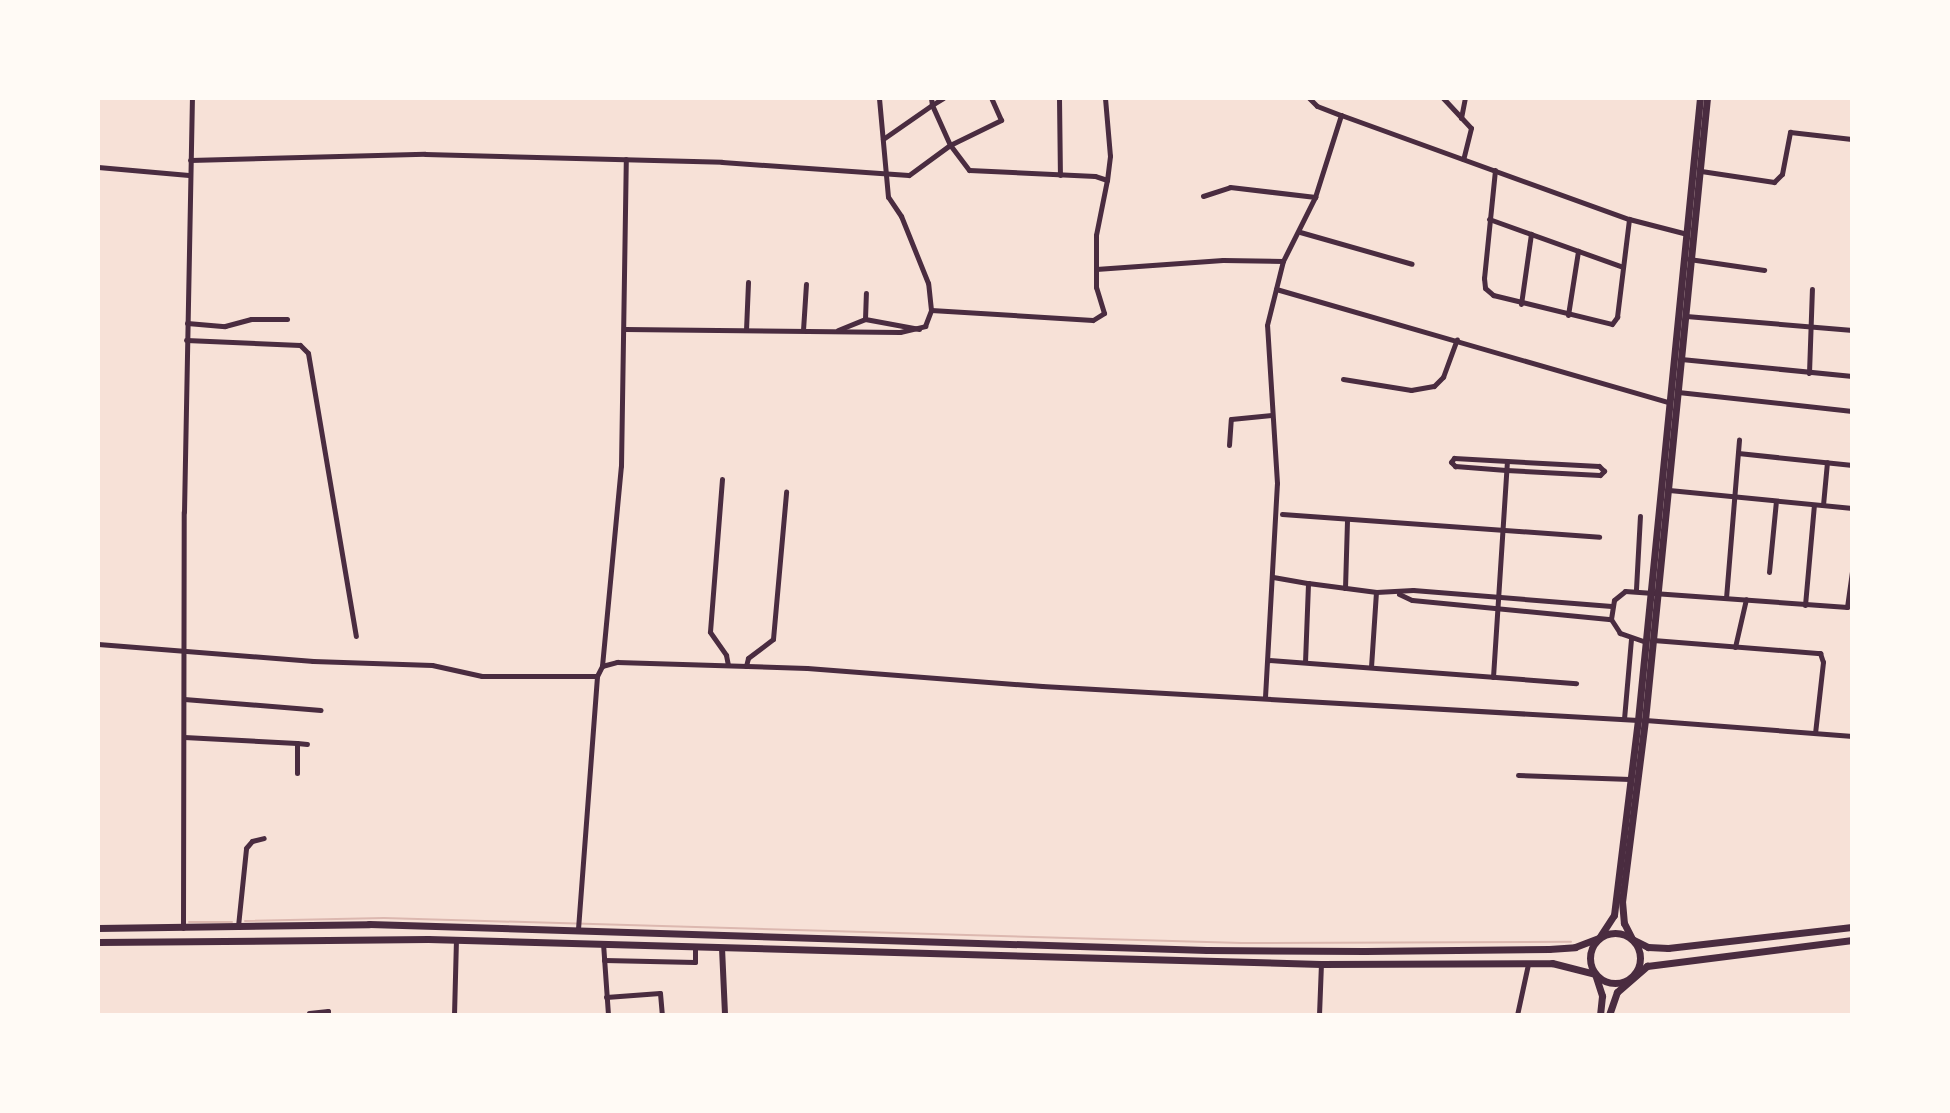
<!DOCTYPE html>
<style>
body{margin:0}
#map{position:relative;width:1950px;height:1113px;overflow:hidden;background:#f7e1d7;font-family:"Source Serif 4",serif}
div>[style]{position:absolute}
.stream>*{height:2px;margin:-1px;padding:0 1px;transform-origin:1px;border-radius:1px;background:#dcb8b0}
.minor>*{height:5px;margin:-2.5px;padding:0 2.5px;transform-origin:2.5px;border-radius:2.5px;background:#4a2c40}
.secondary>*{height:6px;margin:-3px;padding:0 3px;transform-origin:3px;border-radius:3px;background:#4a2c40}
.primary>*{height:7px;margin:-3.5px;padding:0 3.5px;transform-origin:3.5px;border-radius:3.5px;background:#4a2c40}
.primary>.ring{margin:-3.5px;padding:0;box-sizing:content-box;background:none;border:7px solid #4a2c40;border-radius:50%}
span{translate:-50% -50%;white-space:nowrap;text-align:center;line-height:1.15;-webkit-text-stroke:8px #fffaf5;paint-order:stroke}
.frame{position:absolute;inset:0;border:100px solid #fffaf5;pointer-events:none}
</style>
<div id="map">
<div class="stream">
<div style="left:245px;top:921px;width:139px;rotate:-1.2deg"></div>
<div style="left:384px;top:918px;width:858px;rotate:1.67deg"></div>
<div style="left:1242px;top:943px;width:329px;rotate:-0.2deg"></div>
<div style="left:189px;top:922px;width:43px"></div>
</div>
<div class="minor">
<div style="left:1059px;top:98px;width:77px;rotate:89.3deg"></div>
<div style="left:1105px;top:98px;width:58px;rotate:85.1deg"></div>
<div style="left:1110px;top:156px;width:24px;rotate:97deg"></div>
<div style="left:1309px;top:98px;width:11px;rotate:45deg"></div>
<div style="left:1317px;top:106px;width:26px;rotate:21deg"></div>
<div style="left:1341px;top:115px;width:306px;rotate:19.9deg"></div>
<div style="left:1629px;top:219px;width:60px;rotate:14.5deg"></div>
<div style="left:1443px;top:98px;width:41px;rotate:47deg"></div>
<div style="left:1471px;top:128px;width:32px;rotate:104deg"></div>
<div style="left:1461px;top:118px;width:20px;rotate:-79deg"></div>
<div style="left:883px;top:139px;width:60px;rotate:-34.8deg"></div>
<div style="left:932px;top:105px;width:7px;rotate:-98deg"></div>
<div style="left:190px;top:160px;width:235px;rotate:-1.5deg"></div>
<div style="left:425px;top:154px;width:297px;rotate:1.5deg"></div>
<div style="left:722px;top:162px;width:187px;rotate:4deg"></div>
<div style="left:909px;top:175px;width:51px;rotate:-36.2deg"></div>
<div style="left:950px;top:145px;width:57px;rotate:-26.1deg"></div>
<div style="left:1001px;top:120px;width:24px;rotate:-114deg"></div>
<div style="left:98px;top:167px;width:91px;rotate:5deg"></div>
<div style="left:1495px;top:170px;width:109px;rotate:95.8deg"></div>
<div style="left:1484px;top:278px;width:10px;rotate:84deg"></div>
<div style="left:1485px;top:288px;width:11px;rotate:41deg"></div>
<div style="left:1493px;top:295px;width:122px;rotate:13.7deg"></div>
<div style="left:1612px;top:324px;width:9px;rotate:-54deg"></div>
<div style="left:1617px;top:317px;width:99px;rotate:-83deg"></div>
<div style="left:1701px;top:171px;width:74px;rotate:8.6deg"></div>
<div style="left:1774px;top:182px;width:11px;rotate:-45deg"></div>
<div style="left:1782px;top:174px;width:43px;rotate:-79.2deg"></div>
<div style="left:1790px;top:132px;width:62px;rotate:6.4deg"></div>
<div style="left:1203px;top:196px;width:28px;rotate:-18deg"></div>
<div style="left:1230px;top:187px;width:86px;rotate:6.7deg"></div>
<div style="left:1489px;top:219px;width:142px;rotate:19.7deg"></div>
<div style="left:1300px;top:232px;width:116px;rotate:15.9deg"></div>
<div style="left:1689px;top:259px;width:76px;rotate:8.3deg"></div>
<div style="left:1096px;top:269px;width:127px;rotate:-4.1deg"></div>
<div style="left:1223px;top:260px;width:60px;rotate:1deg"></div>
<div style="left:1276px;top:289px;width:410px;rotate:16.1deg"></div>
<div style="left:1521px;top:304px;width:71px;rotate:-81.9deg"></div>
<div style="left:931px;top:310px;width:162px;rotate:3.5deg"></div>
<div style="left:1093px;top:320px;width:13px;rotate:-32deg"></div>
<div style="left:1104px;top:313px;width:27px;rotate:-107deg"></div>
<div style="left:1096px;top:287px;width:52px;rotate:-90deg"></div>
<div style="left:1096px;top:235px;width:56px;rotate:-78.7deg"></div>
<div style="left:1107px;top:180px;width:13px;rotate:-162deg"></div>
<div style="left:1095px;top:176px;width:126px;rotate:-177.3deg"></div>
<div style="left:969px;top:170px;width:31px;rotate:-127deg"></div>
<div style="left:950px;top:145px;width:44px;rotate:-114.2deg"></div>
<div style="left:932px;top:105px;width:13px;rotate:-32deg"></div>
<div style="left:1568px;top:315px;width:65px;rotate:-81.1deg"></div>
<div style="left:1686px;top:316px;width:167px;rotate:4.8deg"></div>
<div style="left:865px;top:319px;width:55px;rotate:10.5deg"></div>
<div style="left:187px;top:323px;width:38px;rotate:5deg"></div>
<div style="left:225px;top:326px;width:27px;rotate:-15deg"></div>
<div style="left:251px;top:319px;width:36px"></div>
<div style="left:625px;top:329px;width:275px;rotate:0.6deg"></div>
<div style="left:900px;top:332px;width:26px;rotate:-13deg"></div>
<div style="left:925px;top:326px;width:17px;rotate:-69deg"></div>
<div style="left:931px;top:310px;width:27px;rotate:-96deg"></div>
<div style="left:928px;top:283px;width:72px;rotate:-111.9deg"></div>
<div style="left:901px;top:216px;width:23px;rotate:-124deg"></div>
<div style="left:888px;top:197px;width:99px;rotate:-95.2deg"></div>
<div style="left:746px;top:330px;width:48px;rotate:-87.6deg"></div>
<div style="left:803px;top:330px;width:46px;rotate:-86.3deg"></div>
<div style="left:838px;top:330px;width:29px;rotate:-22deg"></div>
<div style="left:865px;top:319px;width:26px;rotate:-88deg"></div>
<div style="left:186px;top:340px;width:114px;rotate:2.5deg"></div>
<div style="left:300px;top:345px;width:11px;rotate:45deg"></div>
<div style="left:308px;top:353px;width:287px;rotate:80.4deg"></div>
<div style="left:1681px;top:359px;width:172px;rotate:5.7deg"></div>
<div style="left:1809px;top:373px;width:84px;rotate:-88deg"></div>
<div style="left:1343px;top:379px;width:69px;rotate:9.2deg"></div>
<div style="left:1411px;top:390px;width:23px;rotate:-10deg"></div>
<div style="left:1434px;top:386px;width:13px;rotate:-45deg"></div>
<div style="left:1443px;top:377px;width:40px;rotate:-69.8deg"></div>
<div style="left:1678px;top:392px;width:175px;rotate:6.2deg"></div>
<div style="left:1229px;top:445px;width:26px;rotate:-86deg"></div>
<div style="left:1231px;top:419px;width:41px;rotate:-5.6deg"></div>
<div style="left:1738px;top:453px;width:115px;rotate:6deg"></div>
<div style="left:1451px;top:462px;width:5px;rotate:-53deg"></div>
<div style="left:1454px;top:458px;width:145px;rotate:3.2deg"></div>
<div style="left:1599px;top:466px;width:7px;rotate:45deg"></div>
<div style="left:1451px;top:462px;width:6px;rotate:45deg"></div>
<div style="left:1455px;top:466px;width:51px;rotate:4.5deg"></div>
<div style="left:1506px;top:470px;width:94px;rotate:3deg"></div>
<div style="left:1600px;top:475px;width:6px;rotate:-45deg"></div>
<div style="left:722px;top:479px;width:153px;rotate:94.5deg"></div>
<div style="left:710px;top:632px;width:28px;rotate:55deg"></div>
<div style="left:726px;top:655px;width:10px;rotate:79deg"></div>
<div style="left:1669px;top:490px;width:184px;rotate:5.6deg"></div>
<div style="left:1823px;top:505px;width:43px;rotate:-84.7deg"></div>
<div style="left:1282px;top:514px;width:318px;rotate:4.1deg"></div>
<div style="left:1769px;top:572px;width:71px;rotate:-84.4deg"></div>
<div style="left:1273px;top:577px;width:36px;rotate:10deg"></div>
<div style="left:1345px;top:588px;width:69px;rotate:-88.3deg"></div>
<div style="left:1636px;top:589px;width:73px;rotate:-86.9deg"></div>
<div style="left:1399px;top:594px;width:14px;rotate:25deg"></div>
<div style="left:1412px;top:600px;width:200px;rotate:5.5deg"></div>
<div style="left:1726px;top:598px;width:159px;rotate:-85.3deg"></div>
<div style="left:1805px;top:605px;width:100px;rotate:-84.9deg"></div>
<div style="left:1653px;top:640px;width:168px;rotate:4.5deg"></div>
<div style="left:1820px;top:653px;width:9px;rotate:72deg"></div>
<div style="left:1823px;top:662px;width:71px;rotate:96.4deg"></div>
<div style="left:1646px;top:642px;width:28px;rotate:-161deg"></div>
<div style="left:1620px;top:633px;width:17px;rotate:-123deg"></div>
<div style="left:1611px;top:619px;width:19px;rotate:-81deg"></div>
<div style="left:1614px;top:600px;width:14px;rotate:-39deg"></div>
<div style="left:1625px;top:591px;width:223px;rotate:4.1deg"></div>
<div style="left:1847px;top:607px;width:37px;rotate:-82deg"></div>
<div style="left:98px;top:644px;width:216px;rotate:4.5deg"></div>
<div style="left:313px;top:661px;width:119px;rotate:1.9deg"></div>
<div style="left:432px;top:665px;width:51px;rotate:12.4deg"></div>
<div style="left:482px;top:676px;width:115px"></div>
<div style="left:1735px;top:647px;width:49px;rotate:-77.1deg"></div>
<div style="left:1268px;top:660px;width:309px;rotate:4.3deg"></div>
<div style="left:1305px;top:662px;width:79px;rotate:-87.8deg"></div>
<div style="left:1308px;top:583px;width:69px;rotate:7.5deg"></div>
<div style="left:1376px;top:592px;width:37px;rotate:-3deg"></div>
<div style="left:1413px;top:590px;width:199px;rotate:4.6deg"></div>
<div style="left:602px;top:666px;width:16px;rotate:-15deg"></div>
<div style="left:617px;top:662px;width:190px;rotate:1.8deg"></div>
<div style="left:807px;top:668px;width:236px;rotate:4.4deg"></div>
<div style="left:1042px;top:686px;width:597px;rotate:3.27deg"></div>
<div style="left:746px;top:666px;width:8px;rotate:-76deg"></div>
<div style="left:748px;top:658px;width:31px;rotate:-37deg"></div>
<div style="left:773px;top:639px;width:148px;rotate:-84.9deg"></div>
<div style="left:1371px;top:667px;width:75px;rotate:-86.2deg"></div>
<div style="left:1493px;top:677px;width:216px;rotate:-86.3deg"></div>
<div style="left:1265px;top:697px;width:214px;rotate:-86.8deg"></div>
<div style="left:1277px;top:483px;width:158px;rotate:-93.6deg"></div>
<div style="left:1267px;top:325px;width:66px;rotate:-76deg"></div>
<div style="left:1283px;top:261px;width:72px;rotate:-63.4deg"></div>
<div style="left:1315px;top:197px;width:86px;rotate:-72.4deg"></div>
<div style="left:184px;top:699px;width:137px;rotate:4.6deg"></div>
<div style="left:1624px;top:719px;width:80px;rotate:-85deg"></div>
<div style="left:1645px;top:720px;width:208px;rotate:4.4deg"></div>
<div style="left:184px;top:737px;width:113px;rotate:3deg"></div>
<div style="left:297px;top:743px;width:30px;rotate:90deg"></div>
<div style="left:297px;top:743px;width:10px;rotate:6deg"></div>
<div style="left:1518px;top:775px;width:112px;rotate:2deg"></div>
<div style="left:238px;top:926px;width:78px;rotate:-84.1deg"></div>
<div style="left:246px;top:848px;width:9px;rotate:-49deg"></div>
<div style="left:252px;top:841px;width:12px;rotate:-14deg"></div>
<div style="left:183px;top:928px;width:416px;rotate:-89.9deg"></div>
<div style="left:184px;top:512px;width:414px;rotate:-88.9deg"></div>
<div style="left:578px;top:929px;width:254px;rotate:-85.7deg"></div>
<div style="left:597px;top:676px;width:11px;rotate:-63deg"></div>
<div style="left:602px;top:666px;width:201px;rotate:-84.6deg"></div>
<div style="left:621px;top:466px;width:307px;rotate:-89.1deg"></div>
<div style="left:603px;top:943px;width:72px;rotate:86deg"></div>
<div style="left:604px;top:960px;width:91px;rotate:1.3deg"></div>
<div style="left:695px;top:962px;width:15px;rotate:-90deg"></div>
<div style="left:606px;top:997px;width:54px;rotate:-4.2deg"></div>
<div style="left:660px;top:993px;width:22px;rotate:85deg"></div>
<div style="left:309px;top:1013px;width:19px;rotate:-6deg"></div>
<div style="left:328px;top:1011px;width:4px;rotate:90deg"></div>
<div style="left:454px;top:1015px;width:75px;rotate:-88.5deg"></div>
<div style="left:1319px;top:1015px;width:51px;rotate:-87.8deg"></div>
<div style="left:1517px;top:1015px;width:52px;rotate:-77.8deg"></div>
</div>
<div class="secondary">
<div style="left:722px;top:948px;width:67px;rotate:87.4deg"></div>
</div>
<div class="primary">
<div style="left:1707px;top:98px;width:625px;rotate:95.69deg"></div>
<div style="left:1645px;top:720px;width:182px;rotate:97.2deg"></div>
<div style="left:1622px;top:901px;width:22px;rotate:85deg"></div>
<div style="left:1624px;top:923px;width:18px;rotate:63deg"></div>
<div style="left:1632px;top:939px;width:18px;rotate:27deg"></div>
<div style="left:1648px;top:947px;width:20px;rotate:3deg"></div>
<div style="left:1668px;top:948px;width:185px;rotate:-6.5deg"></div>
<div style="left:98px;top:928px;width:271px;rotate:-0.8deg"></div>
<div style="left:369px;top:924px;width:838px;rotate:1.78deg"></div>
<div style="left:1207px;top:950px;width:158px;rotate:0.4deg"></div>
<div style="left:1365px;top:951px;width:184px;rotate:-0.6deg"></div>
<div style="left:1549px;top:949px;width:26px;rotate:-4deg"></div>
<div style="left:1575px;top:947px;width:26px;rotate:-21deg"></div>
<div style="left:1599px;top:938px;width:27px;rotate:-57deg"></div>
<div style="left:1614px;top:915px;width:196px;rotate:-83deg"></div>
<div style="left:1638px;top:720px;width:625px;rotate:-84.31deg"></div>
<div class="ring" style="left:1590px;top:933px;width:43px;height:43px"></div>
<div style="left:98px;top:942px;width:330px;rotate:-0.5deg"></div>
<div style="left:428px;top:939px;width:893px;rotate:1.6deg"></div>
<div style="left:1321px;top:964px;width:231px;rotate:-0.2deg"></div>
<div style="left:1552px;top:963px;width:44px;rotate:14.3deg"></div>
<div style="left:1595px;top:974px;width:23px;rotate:72deg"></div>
<div style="left:1602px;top:996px;width:19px;rotate:96deg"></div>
<div style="left:1609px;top:1015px;width:24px;rotate:-71deg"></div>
<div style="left:1617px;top:992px;width:40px;rotate:-41deg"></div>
<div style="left:1647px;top:966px;width:207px;rotate:-7.2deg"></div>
</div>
<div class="frame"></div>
</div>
